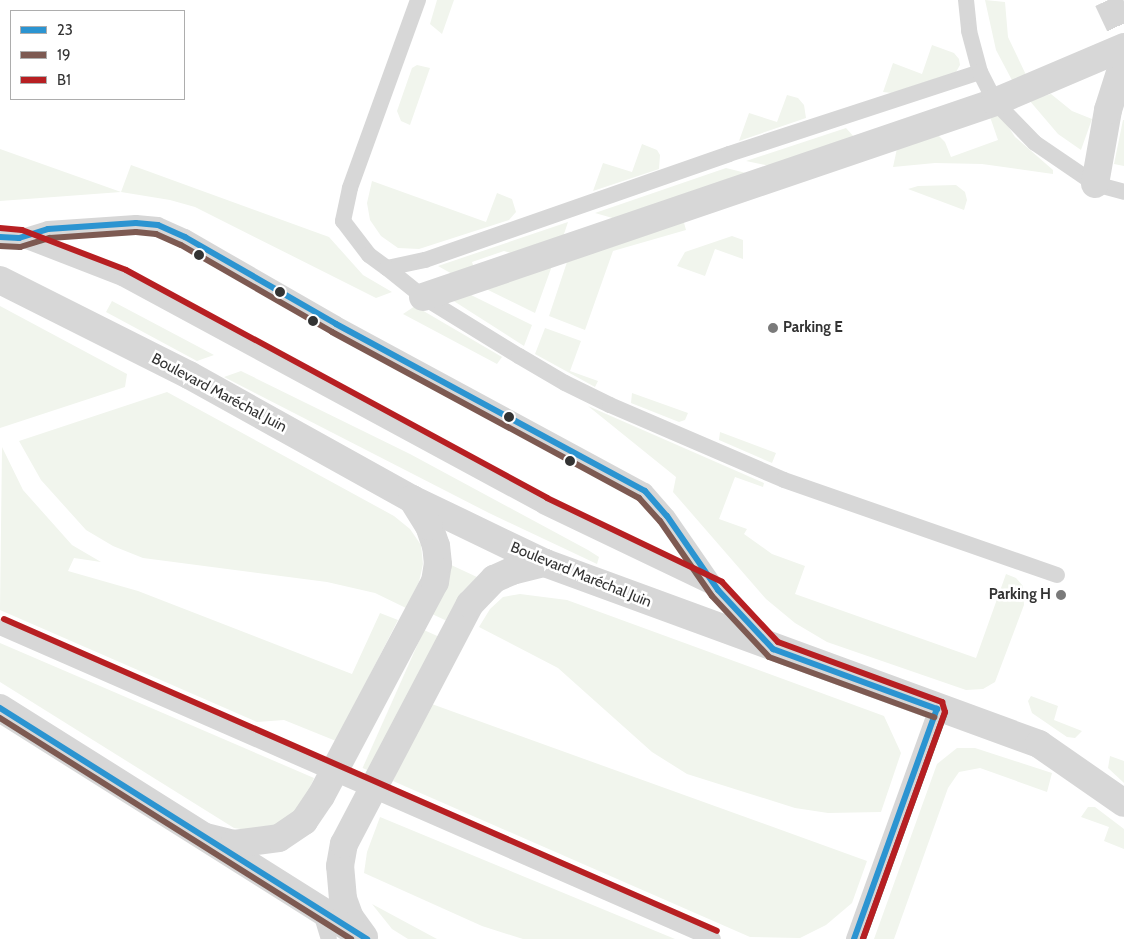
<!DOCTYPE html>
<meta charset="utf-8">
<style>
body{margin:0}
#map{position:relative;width:1124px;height:939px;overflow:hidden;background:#fff;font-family:Cabin,sans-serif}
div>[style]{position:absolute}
.green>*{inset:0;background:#f1f5ed;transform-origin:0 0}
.street-tunnel>*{height:28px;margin-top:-14px;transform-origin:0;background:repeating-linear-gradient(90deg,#d6d6d6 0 28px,transparent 0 42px)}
.lane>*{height:16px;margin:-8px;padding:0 8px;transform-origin:8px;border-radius:8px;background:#d7d7d7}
.street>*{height:28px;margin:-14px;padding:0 14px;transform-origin:14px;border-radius:14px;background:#d7d7d7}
.bus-1>*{height:6px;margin:-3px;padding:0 3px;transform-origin:3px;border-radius:3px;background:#2b94d1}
.bus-2>*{height:6px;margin:-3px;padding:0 3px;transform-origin:3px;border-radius:3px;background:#7d5a52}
.bus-3>*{height:6px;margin:-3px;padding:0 3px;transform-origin:3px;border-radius:3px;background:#b71f22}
.dots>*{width:14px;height:14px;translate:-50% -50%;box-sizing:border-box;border:2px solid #fff;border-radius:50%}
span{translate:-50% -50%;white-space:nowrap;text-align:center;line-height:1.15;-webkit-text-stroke:5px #fff;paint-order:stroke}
.poi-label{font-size:15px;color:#333;font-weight:700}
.left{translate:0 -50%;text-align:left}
.right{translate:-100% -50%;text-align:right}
.street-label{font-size:15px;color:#333}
.legend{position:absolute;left:10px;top:10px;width:175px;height:90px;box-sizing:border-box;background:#fff;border:1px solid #adadad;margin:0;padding:6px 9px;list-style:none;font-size:15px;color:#333}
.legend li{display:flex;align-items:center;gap:10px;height:25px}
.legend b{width:25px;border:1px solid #adadad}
</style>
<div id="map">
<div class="green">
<div style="clip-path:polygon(437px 0,454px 0,442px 34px,430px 24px)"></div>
<div style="clip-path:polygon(985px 0,1005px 2px,1008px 37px,1027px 77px,1014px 84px,996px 50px)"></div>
<div style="clip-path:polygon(932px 45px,954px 53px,959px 59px,960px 65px,956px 72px,892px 93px,883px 92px,893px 63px,922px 74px)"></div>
<div style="clip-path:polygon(417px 65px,430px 68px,410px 125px,401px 121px,397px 111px,412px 68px)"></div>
<div style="clip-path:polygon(1051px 94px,1072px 111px,1092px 119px,1081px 150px,1058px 134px,1029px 100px)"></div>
<div style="clip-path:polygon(787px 95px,798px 98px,804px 105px,806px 118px,739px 141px,749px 113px,777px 122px)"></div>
<div style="clip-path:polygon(999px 112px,1015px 137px,1053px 170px,1053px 174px,982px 164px,935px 163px,893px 167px,898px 144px,934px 131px,945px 142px,951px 157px,998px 140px,989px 114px)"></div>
<div style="clip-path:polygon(1123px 120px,1124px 120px,1124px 166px,1114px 164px)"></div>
<div style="clip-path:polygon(846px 128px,855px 138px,770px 166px,746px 161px)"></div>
<div style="clip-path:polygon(642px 144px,657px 150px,660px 155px,659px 169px,593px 191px,603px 163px,632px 172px)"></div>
<div style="clip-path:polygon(0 149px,121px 192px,131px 165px,329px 237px,363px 275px,392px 292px,376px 298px,195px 207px,170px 200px,121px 192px,0 201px)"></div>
<div style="clip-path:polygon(726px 168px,750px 174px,616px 219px,595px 213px)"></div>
<div style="clip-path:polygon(372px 181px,486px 222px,497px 193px,512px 199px,516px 212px,509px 220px,419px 249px,398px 248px,381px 236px,370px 220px,367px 203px)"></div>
<div style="clip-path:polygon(956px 185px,965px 192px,967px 200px,964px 210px,908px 189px,918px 186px)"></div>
<div style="clip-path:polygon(683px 219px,686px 230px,613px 251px,585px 330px,549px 316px,569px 256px)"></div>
<div style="clip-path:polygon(568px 222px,563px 237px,514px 254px,504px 251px,472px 262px,474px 268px,454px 275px,438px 266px)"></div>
<div style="clip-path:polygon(732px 236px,743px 240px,743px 259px,715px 249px,705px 276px,677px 266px,685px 252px)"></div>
<div style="clip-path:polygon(553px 263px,535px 313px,482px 287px)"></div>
<div style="clip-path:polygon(465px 292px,532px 325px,524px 346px,449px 298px)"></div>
<div style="clip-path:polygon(112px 301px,214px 355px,197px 361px,106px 312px)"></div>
<div style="clip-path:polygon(0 306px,127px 374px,125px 387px,0 428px)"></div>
<div style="clip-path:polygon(415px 306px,502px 357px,497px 364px,403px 314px)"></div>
<div style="clip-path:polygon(545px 328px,581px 341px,570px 371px,598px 381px,595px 387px,535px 354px)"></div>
<div style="clip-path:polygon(241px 371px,410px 454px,588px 550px,599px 557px,597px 564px,489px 513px,224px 377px)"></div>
<div style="clip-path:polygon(167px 392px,394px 516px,410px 529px,421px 545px,423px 564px,419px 582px,406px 608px,375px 593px,327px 582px,143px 558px,113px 546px,86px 530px,41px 480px,19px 441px)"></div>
<div style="clip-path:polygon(632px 393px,688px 413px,685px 420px,679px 422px,631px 403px)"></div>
<div style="clip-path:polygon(588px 406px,764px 483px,763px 487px,735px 477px,719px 519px,747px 529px,744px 534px,772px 554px,805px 566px,795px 594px,976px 658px,1006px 574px,1016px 578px,1023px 586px,1024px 605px,995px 682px,983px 689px,966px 690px,827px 642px,795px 623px,766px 599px,673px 492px,676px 477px)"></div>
<div style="clip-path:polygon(720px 432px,776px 453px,772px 463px,719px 440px)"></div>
<div style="clip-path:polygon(2px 447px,23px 490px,72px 545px,101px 562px,74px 558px,68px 571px,138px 591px,352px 674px,380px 613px,398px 620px,336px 741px,284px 720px,257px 722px,0 610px)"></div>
<div style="clip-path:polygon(449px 564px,477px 577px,462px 592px,447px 621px,432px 614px)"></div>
<div style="clip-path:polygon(520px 594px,567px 600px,884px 716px,901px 753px,881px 812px,828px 813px,795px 808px,687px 774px,652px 752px,558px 668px,479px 627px,490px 609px,503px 597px)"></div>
<div style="left:424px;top:630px;width:17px;height:151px;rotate:24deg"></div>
<div style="clip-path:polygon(0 643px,314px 778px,303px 804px,289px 819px,272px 829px,254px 831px,234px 828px,0 682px)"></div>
<div style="clip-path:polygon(1031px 696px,1058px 706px,1054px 720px,1082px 731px,1075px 738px,1067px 737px,1032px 713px,1028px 701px)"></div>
<div style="clip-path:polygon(429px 703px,867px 861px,852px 903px,826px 925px,800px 938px,750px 937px,393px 781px)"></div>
<div style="clip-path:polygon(957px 748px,975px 748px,1052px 773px,1047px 792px,980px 768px,959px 772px,948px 788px,894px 939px,874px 939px,937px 764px)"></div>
<div style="clip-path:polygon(1110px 756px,1124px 761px,1124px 783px,1108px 768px)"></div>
<div style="clip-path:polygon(1088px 807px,1095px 807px,1124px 829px,1124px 849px,1104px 841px,1109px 827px,1081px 817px)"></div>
<div style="clip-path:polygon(380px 817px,675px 939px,523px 939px,482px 926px,364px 873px,367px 852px)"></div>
<div style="clip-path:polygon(372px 904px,437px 939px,408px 939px,392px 929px)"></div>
</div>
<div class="street-tunnel">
<div style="left:1108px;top:0;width:38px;rotate:65deg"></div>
</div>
<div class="lane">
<div style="left:418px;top:0;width:200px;rotate:109.9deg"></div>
<div style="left:350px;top:188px;width:34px;rotate:102deg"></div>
<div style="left:343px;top:221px;width:43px;rotate:52.6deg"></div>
<div style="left:369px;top:255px;width:22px;rotate:36deg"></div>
<div style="left:387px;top:268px;width:39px;rotate:-12deg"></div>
<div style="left:425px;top:260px;width:322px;rotate:-19.2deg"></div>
<div style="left:729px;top:154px;width:264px;rotate:-18.1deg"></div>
<div style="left:966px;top:0;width:31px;rotate:84deg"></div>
<div style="left:969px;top:31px;width:42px;rotate:75deg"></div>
<div style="left:980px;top:72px;width:34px;rotate:63deg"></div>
<div style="left:995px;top:102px;width:57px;rotate:45.7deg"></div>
<div style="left:1035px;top:143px;width:73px;rotate:34.3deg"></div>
<div style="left:1095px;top:184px;width:30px;rotate:15deg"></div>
<div style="left:0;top:237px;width:19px;rotate:3deg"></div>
<div style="left:19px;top:238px;width:110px;rotate:21.2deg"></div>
<div style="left:122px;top:278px;width:479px;rotate:28.4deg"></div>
<div style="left:543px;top:506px;width:194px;rotate:25.6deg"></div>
<div style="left:19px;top:238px;width:30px;rotate:-17deg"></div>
<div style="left:48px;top:229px;width:88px;rotate:-3.9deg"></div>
<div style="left:136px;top:223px;width:22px;rotate:5deg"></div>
<div style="left:158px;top:225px;width:30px;rotate:24deg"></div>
<div style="left:185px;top:237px;width:174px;rotate:29.9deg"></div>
<div style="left:336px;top:324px;width:351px;rotate:28.4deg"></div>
<div style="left:645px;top:491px;width:33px;rotate:49deg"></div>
<div style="left:667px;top:516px;width:90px;rotate:55.4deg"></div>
<div style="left:718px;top:590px;width:67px;rotate:46.8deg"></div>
<div style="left:387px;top:268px;width:46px;rotate:38.9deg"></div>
<div style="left:423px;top:297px;width:113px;rotate:31.6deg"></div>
<div style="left:519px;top:356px;width:53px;rotate:30.4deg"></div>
<div style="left:565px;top:383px;width:50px;rotate:26.1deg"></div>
<div style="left:610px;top:405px;width:189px;rotate:23.3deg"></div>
<div style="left:784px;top:480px;width:289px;rotate:19.2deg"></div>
<div style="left:0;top:627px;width:778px;rotate:23.63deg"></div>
<div style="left:320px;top:910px;width:30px;rotate:73deg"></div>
<div style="left:854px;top:939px;width:245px;rotate:-70.2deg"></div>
</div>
<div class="street">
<div style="left:1095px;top:184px;width:75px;rotate:-80deg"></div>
<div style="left:1108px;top:110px;width:52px;rotate:-72.3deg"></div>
<div style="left:0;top:280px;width:212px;rotate:26.7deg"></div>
<div style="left:189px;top:375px;width:255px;rotate:29.1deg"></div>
<div style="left:412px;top:499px;width:148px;rotate:25.7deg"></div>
<div style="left:545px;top:563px;width:526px;rotate:20.12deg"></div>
<div style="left:1039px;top:744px;width:103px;rotate:34.8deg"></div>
<div style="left:423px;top:297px;width:604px;rotate:-18.82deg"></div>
<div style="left:995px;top:102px;width:140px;rotate:-23.1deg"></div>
<div style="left:0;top:708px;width:426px;rotate:32.2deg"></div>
<div style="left:206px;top:837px;width:29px;rotate:14deg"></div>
<div style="left:234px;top:844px;width:45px;rotate:-7.6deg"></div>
<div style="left:279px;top:838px;width:30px;rotate:-34deg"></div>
<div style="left:304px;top:821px;width:30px;rotate:-56deg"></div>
<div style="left:321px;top:796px;width:242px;rotate:-62deg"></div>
<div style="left:435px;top:582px;width:18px;rotate:-81deg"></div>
<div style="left:438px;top:564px;width:18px;rotate:-96deg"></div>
<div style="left:436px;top:546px;width:21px;rotate:-109deg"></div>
<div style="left:429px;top:526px;width:32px;rotate:-122deg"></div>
<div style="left:364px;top:937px;width:24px;rotate:-126deg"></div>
<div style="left:350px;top:918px;width:20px;rotate:-110deg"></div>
<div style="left:343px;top:899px;width:33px;rotate:-95deg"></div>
<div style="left:340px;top:866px;width:22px;rotate:-80deg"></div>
<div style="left:344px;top:844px;width:271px;rotate:-62.3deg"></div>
<div style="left:470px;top:604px;width:35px;rotate:-46deg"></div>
<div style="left:494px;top:579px;width:20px;rotate:-24deg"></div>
<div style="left:512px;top:571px;width:34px;rotate:-14deg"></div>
</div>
<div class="bus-1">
<div style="left:0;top:237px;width:19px;rotate:3deg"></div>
<div style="left:19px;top:238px;width:30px;rotate:-17deg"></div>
<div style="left:48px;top:229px;width:88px;rotate:-3.9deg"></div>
<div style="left:136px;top:223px;width:22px;rotate:5deg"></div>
<div style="left:158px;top:225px;width:30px;rotate:24deg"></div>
<div style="left:185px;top:237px;width:174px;rotate:29.9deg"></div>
<div style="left:336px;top:324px;width:351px;rotate:28.4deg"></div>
<div style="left:645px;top:491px;width:33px;rotate:49deg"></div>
<div style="left:667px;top:516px;width:90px;rotate:55.4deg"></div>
<div style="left:718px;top:590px;width:81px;rotate:47deg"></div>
<div style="left:773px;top:649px;width:175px;rotate:20.1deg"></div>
<div style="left:0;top:708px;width:434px;rotate:32.2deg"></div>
<div style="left:854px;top:939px;width:245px;rotate:-70.2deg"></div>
</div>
<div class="bus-2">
<div style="left:0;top:246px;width:20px;rotate:3deg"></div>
<div style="left:20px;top:247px;width:31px;rotate:-17deg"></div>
<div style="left:50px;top:238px;width:86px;rotate:-4deg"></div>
<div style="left:136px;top:232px;width:20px;rotate:6deg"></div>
<div style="left:156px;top:234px;width:27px;rotate:24deg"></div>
<div style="left:181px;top:245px;width:174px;rotate:29.9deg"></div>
<div style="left:332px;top:332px;width:349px;rotate:28.4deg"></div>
<div style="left:639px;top:498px;width:31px;rotate:48deg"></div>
<div style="left:660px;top:521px;width:91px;rotate:55.3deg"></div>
<div style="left:712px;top:596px;width:83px;rotate:46.9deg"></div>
<div style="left:769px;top:657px;width:176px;rotate:20deg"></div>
<div style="left:0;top:718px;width:415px;rotate:32.2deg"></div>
<div style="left:863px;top:939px;width:241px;rotate:-70.1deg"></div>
</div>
<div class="bus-3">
<div style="left:0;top:228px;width:22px;rotate:5deg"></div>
<div style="left:22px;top:230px;width:111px;rotate:21deg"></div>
<div style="left:126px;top:270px;width:479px;rotate:28.4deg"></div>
<div style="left:547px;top:498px;width:194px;rotate:25.6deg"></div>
<div style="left:722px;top:582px;width:82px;rotate:47deg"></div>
<div style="left:778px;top:642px;width:175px;rotate:20.1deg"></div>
<div style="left:942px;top:702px;width:10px;rotate:73deg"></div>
<div style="left:945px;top:712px;width:241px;rotate:109.9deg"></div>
<div style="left:4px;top:619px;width:778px;rotate:23.63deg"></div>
</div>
<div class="dots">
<div style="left:199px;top:255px;background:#333"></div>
<div style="left:280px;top:292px;background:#333"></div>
<div style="left:313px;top:321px;background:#333"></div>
<div style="left:773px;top:328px;background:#7a7a7a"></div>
<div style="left:509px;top:417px;background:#333"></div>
<div style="left:570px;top:461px;background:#333"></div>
<div style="left:1061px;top:595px;background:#7a7a7a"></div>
</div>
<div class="poi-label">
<span class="left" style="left:783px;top:328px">Parking E</span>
<span class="right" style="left:1051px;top:595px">Parking H</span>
</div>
<div class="street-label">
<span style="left:219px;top:393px;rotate:28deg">Boulevard Maréchal Juin</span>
<span style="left:581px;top:575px;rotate:22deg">Boulevard Maréchal Juin</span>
</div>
<ul class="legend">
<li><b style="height:6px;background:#2b94d1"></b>23</li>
<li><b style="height:6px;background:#7d5a52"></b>19</li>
<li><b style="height:6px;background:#b71f22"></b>B1</li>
</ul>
</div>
